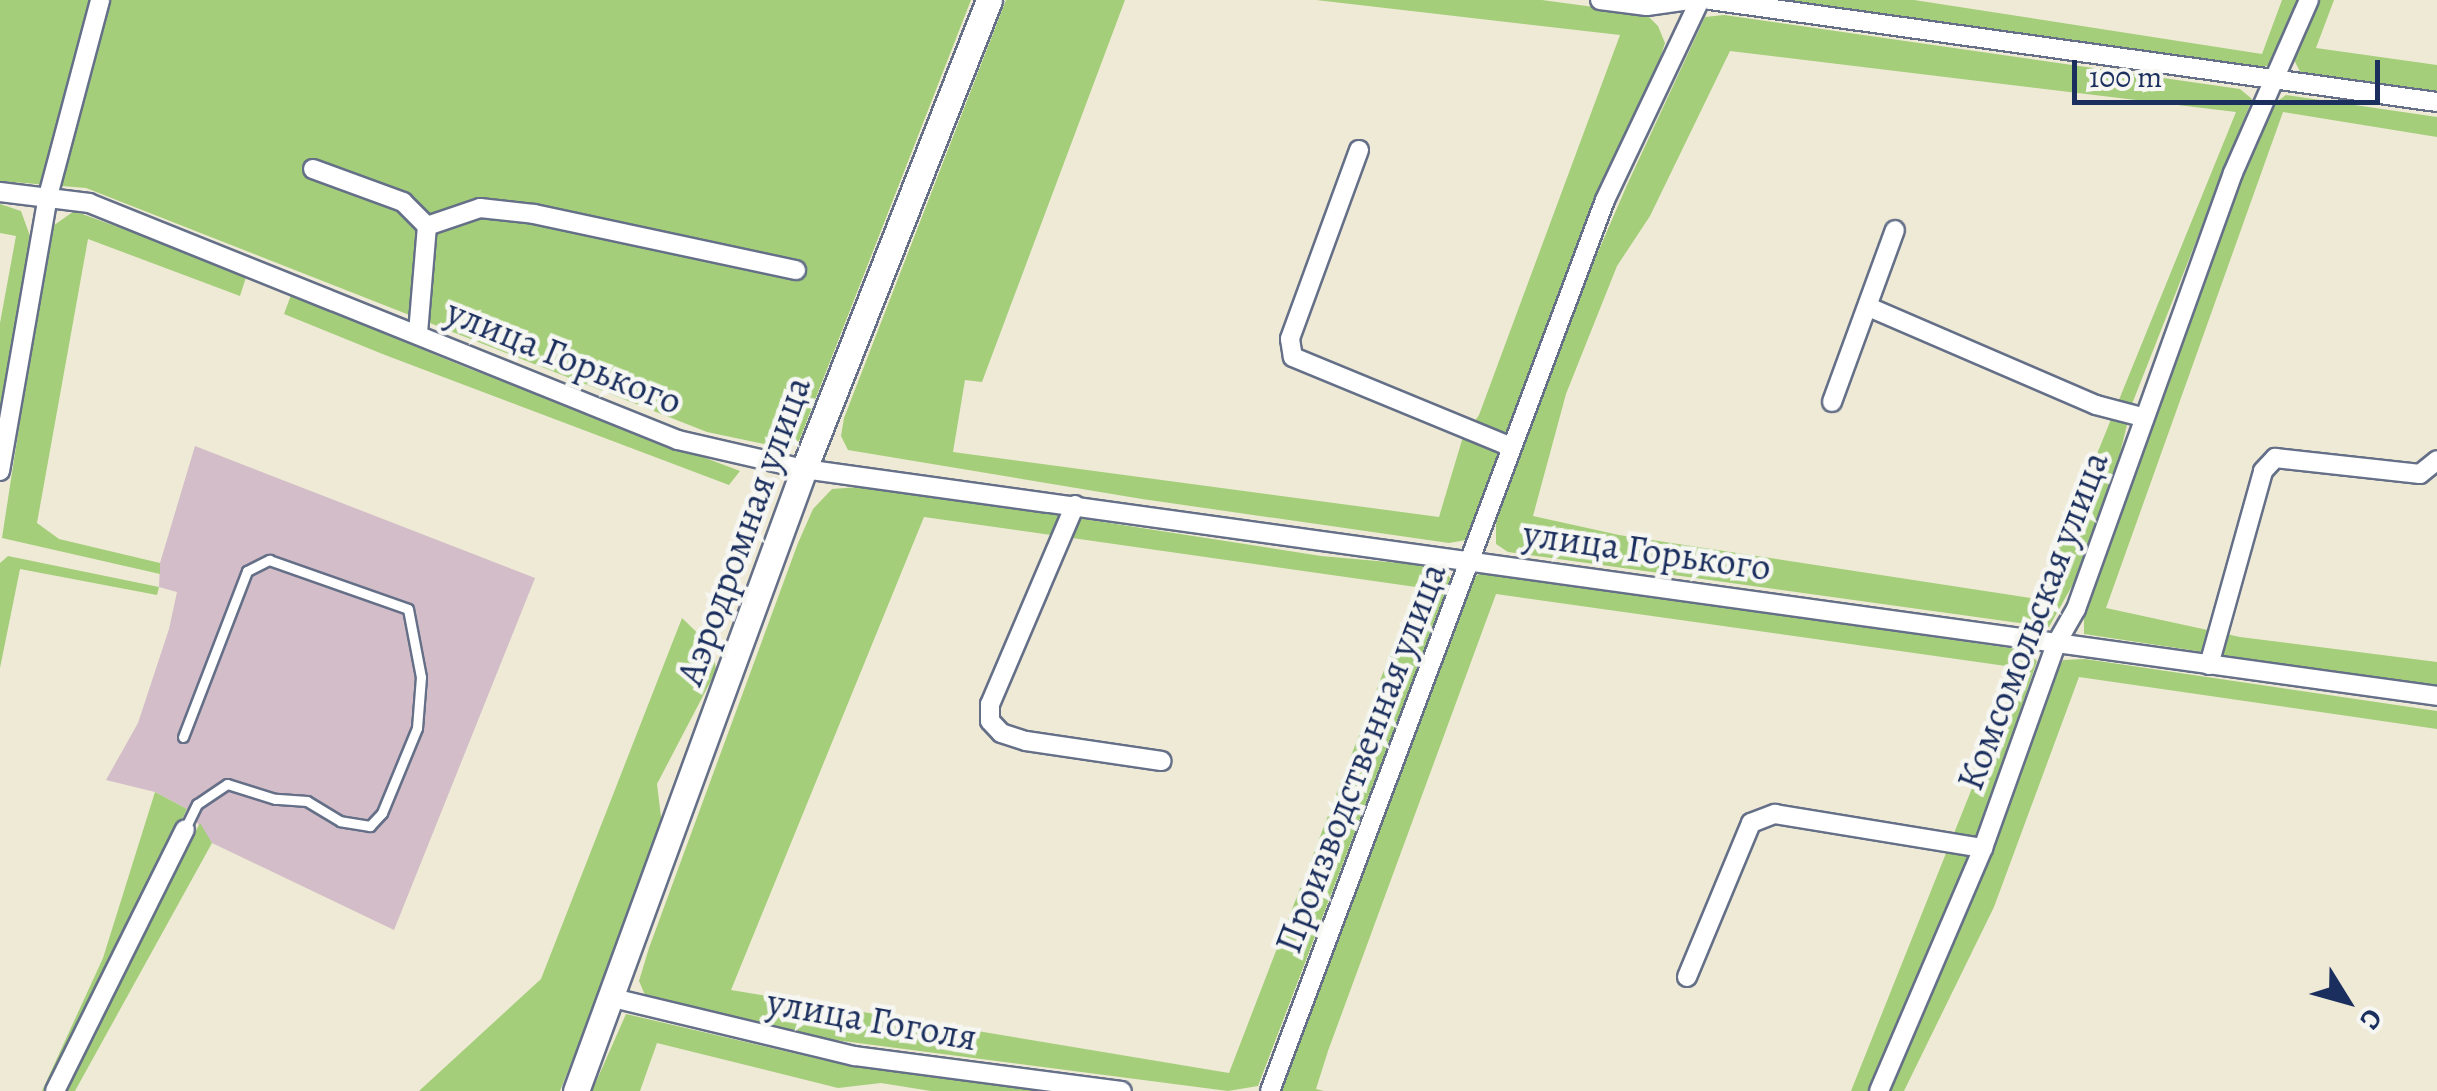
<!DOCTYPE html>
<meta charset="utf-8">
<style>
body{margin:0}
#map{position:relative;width:2437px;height:1091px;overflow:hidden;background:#efead6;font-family:Alegreya,serif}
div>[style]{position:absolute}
.industrial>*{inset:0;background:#d2bdc8}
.green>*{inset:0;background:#a4ce7a}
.roads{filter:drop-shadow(2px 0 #657088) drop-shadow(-2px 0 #657088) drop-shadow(0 2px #657088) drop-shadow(0 -2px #657088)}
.lane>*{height:9px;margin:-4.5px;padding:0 4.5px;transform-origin:4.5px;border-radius:4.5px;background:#fff}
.street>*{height:18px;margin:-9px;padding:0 9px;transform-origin:9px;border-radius:9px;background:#fff}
.secondary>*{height:25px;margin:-12.5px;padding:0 12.5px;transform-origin:12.5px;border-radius:12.5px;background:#fff}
span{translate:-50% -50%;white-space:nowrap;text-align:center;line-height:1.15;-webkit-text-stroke:9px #f6f6f2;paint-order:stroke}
.street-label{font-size:38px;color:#1b2f5e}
.north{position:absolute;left:2297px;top:951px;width:100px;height:100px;-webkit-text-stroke:8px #f6f6f2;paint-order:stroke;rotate:127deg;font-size:28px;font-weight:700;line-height:40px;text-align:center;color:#1b2f5e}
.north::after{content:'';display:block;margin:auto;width:35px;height:45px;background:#1b2f5e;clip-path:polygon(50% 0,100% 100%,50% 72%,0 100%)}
.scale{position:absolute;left:2072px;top:60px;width:308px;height:45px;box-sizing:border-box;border:5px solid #1b2f5e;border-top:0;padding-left:12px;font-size:30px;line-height:35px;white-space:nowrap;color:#1b2f5e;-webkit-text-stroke:8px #f6f6f2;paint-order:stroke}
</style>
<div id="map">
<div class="industrial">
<div style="clip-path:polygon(195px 446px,535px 578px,394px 930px,212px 843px,187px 809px,155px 792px,106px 780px,138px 723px,169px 629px,177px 592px,159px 587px,160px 563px)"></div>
</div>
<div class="green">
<div style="clip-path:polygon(0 0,971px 0,799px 441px,769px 445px,707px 432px,86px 188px,0 181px)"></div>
<div style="clip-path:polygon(1006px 0,1125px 0,982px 382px,965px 380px,953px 452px,1439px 517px,1462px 440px,1479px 415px,1620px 35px,1316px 0,1542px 0,1646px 14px,1658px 26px,1665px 43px,1651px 86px,1588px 218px,1466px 540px,1449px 543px,1142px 499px,848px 450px,841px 436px,844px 418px)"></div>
<div style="clip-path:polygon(1764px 0,1914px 0,2262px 54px,2282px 0,2299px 0,2277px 64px,2260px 67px)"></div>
<div style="clip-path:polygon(2317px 0,2334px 0,2316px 48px,2437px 65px,2437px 96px,2304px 79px,2294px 60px)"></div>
<div style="clip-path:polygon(evenodd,1724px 15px,2240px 89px,2252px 99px,2132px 404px,2117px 466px,2077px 577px,2049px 627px,1508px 552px,1496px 544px,1496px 523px,1559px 342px,1627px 185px,1705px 17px,1724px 15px,1730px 51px,2236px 112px,2038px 599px,1619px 535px,1533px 516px,1566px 394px,1617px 266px,1650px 216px,1730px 51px)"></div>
<div style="clip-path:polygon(2286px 95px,2437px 117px,2437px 137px,2283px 112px,2106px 608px,2240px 637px,2437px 662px,2437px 687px,2084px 634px,2084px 614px,2148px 414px,2242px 164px,2274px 104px)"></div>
<div style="clip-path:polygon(0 204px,21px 211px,30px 236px,0 416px,0 323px,16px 236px,0 233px)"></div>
<div style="clip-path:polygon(74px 211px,247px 274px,240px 296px,88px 239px,37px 523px,59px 539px,160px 563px,160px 574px,2px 538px,46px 251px,53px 226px)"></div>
<div style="clip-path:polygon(291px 295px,465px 367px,740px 471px,729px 485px,385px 355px,284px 314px)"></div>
<div style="clip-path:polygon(evenodd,872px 486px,1321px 556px,1444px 567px,1451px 580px,1258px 1086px,1228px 1091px,835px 1040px,645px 995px,639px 981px,649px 948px,798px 543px,813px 509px,832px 489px,872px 486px,924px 517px,1416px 587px,1229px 1073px,731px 990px,924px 517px)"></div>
<div style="clip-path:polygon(8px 556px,159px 587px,157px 595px,20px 569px,0 668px,0 563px)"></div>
<div style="clip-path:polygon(1481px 573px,2024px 650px,2037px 661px,1981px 827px,1870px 1091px,1851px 1091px,2020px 668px,1496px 594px,1328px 1051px,1316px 1089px,1324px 1091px,1282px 1091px,1471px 579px)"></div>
<div style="clip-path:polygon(682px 618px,713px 648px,716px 671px,657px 784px,663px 833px,560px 1091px,419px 1091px,541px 979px)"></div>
<div style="clip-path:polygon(2085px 659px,2437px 711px,2437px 729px,2079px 677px,1994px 907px,1904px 1091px,1886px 1091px,2054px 678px,2063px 660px)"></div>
<div style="clip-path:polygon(155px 792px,187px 809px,49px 1091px,42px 1091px,103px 958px)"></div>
<div style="clip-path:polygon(200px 823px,212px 843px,75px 1091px,60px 1091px)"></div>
<div style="clip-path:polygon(626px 1014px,823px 1060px,1085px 1091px,931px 1091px,881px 1083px,838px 1088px,657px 1043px,640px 1091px,592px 1091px)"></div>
</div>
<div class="roads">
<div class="lane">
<div style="left:183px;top:737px;width:178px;rotate:-68.9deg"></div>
<div style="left:247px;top:571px;width:25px;rotate:-27deg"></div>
<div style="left:269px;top:560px;width:147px;rotate:19.4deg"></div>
<div style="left:408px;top:609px;width:69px;rotate:79.2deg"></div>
<div style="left:421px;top:677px;width:51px;rotate:94.5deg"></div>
<div style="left:417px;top:728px;width:92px;rotate:112.4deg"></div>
<div style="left:382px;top:813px;width:18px;rotate:133deg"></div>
<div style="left:370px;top:826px;width:30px;rotate:-171deg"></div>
<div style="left:340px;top:821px;width:39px;rotate:-149deg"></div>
<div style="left:307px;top:801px;width:32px;rotate:-176deg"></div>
<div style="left:275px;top:799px;width:50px;rotate:-162.6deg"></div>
<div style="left:227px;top:784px;width:36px;rotate:146deg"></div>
<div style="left:197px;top:804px;width:28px;rotate:116deg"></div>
</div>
<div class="street">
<div style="left:1600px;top:0;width:47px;rotate:7.3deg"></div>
<div style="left:1647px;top:6px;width:43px;rotate:-7.9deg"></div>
<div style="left:1710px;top:0;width:734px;rotate:7.99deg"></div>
<div style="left:1359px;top:150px;width:201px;rotate:110.1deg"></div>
<div style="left:1290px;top:339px;width:18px;rotate:81deg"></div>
<div style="left:1293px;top:357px;width:236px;rotate:22.4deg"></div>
<div style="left:313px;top:169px;width:96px;rotate:20.1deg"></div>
<div style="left:403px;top:202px;width:34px;rotate:45deg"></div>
<div style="left:427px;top:226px;width:56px;rotate:-18.8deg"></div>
<div style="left:480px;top:208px;width:54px;rotate:6.3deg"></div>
<div style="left:534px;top:214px;width:268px;rotate:12.1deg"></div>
<div style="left:0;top:192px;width:90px;rotate:7deg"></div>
<div style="left:89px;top:203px;width:635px;rotate:21.92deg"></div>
<div style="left:678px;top:440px;width:129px;rotate:13deg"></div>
<div style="left:804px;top:469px;width:1649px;rotate:7.91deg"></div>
<div style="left:1871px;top:308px;width:245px;rotate:23.3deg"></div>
<div style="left:2096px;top:405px;width:48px;rotate:14.6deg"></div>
<div style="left:418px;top:333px;width:107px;rotate:-85.2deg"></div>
<div style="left:1832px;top:402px;width:183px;rotate:-69.9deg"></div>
<div style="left:0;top:471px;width:279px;rotate:-80.1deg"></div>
<div style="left:48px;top:196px;width:203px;rotate:-75.1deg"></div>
<div style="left:1075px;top:505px;width:216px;rotate:113.1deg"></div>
<div style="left:990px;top:704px;width:17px;rotate:90deg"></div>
<div style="left:990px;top:721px;width:16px;rotate:47deg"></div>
<div style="left:1001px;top:733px;width:26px;rotate:18deg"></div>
<div style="left:1026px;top:741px;width:137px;rotate:8.4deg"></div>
<div style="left:2209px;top:665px;width:201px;rotate:-74.4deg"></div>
<div style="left:2263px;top:471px;width:18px;rotate:-47deg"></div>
<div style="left:2275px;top:458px;width:146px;rotate:6.3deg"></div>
<div style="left:2420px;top:474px;width:22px;rotate:-39deg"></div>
<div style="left:1687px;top:977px;width:167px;rotate:-67.4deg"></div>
<div style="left:1751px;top:823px;width:26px;rotate:-21deg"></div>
<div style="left:1775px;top:814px;width:211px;rotate:9.3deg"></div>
<div style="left:613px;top:998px;width:249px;rotate:13.5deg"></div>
<div style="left:855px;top:1056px;width:269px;rotate:7.5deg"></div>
<div style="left:55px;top:1091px;width:292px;rotate:-63.6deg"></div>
<div style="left:1270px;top:1091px;width:952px;rotate:-69.39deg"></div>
<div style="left:1605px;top:200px;width:221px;rotate:-64.6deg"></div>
<div style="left:1879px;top:1091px;width:264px;rotate:-66.8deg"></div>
<div style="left:1983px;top:848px;width:217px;rotate:-70.3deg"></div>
<div style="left:2056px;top:644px;width:40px;rotate:-60.3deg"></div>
<div style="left:2076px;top:609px;width:463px;rotate:-70.2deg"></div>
<div style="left:2233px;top:173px;width:189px;rotate:-66.3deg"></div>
</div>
<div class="secondary">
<div style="left:576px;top:1091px;width:662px;rotate:-69.87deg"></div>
<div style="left:804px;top:469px;width:504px;rotate:-68.47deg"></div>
</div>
</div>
<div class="street-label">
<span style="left:564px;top:357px;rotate:22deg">улица Горького</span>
<span style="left:744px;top:531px;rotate:-70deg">Аэродромная улица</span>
<span style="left:1647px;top:551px;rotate:8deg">улица Горького</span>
<span style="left:2033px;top:621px;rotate:-69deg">Комсомольская улица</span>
<span style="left:1361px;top:758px;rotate:-69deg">Производственная улица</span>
<span style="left:872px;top:1020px;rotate:10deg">улица Гоголя</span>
</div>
<div class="north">С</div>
<div class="scale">100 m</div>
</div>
